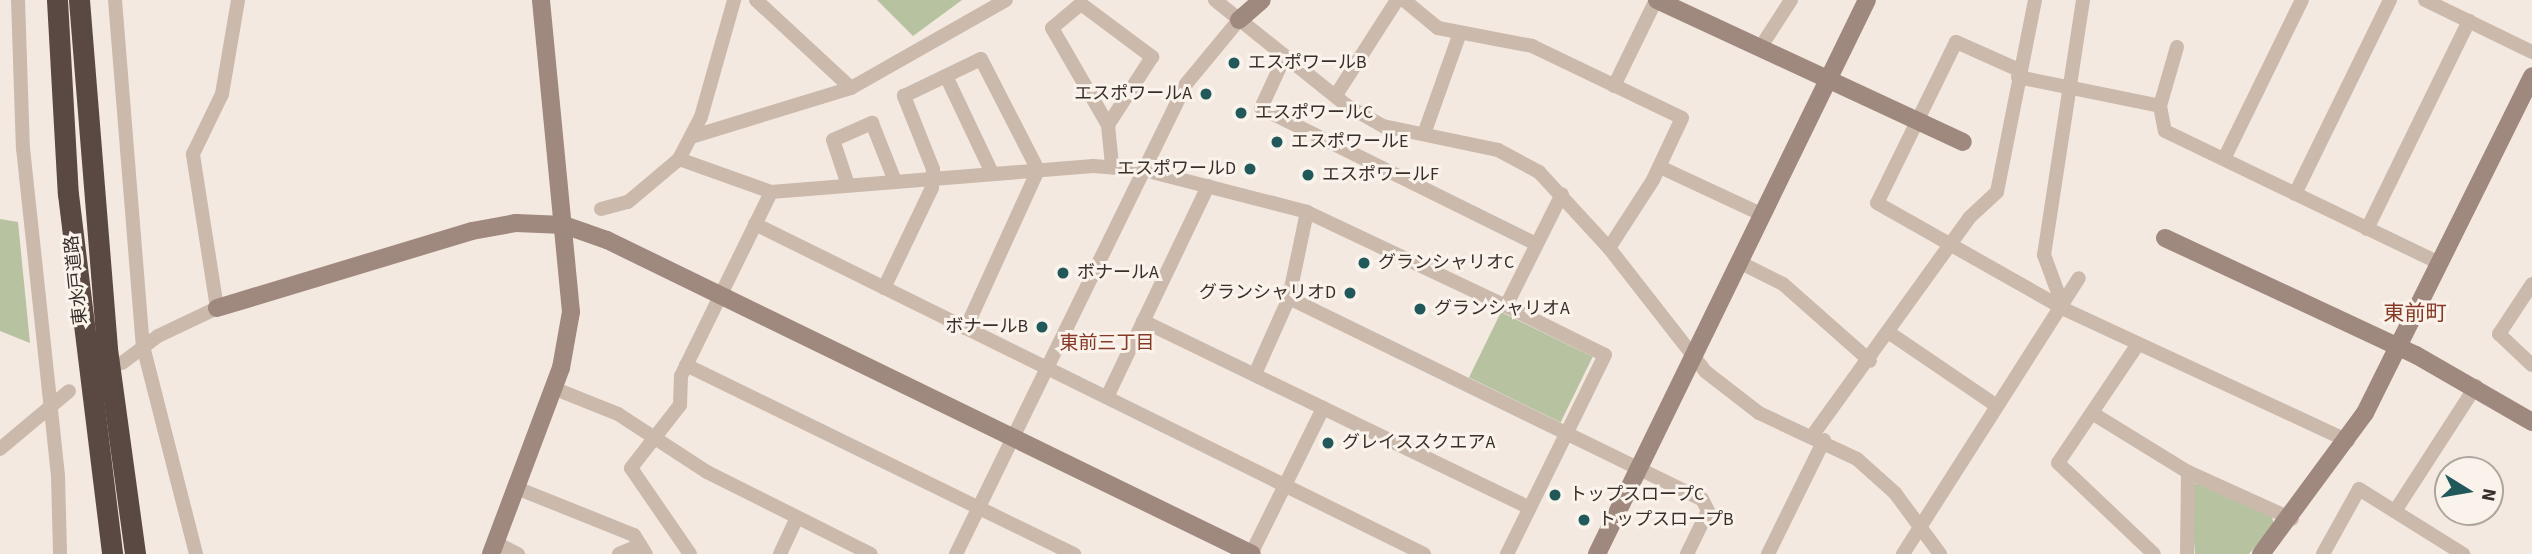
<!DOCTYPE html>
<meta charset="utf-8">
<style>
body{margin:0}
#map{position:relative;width:2532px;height:554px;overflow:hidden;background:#f3e9e0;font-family:"Source Sans 3","Noto Sans JP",sans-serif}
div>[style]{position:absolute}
.green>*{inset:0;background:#b7c2a0;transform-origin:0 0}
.street>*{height:14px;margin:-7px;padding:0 7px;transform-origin:7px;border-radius:7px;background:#cbb9ac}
.secondary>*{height:18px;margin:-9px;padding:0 9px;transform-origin:9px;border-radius:9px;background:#9f887d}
.highway>*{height:21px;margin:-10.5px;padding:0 10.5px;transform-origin:10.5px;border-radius:10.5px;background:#5a4842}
.dots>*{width:19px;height:19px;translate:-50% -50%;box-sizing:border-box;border:4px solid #faf3ec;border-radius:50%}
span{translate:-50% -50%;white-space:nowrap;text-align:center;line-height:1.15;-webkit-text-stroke:6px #faf3ec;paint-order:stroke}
.poi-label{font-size:18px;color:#392f2a}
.left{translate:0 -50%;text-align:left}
.right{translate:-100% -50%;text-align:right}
.street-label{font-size:18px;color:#392f2a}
.neighbourhood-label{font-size:19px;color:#863925}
.quarter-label{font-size:21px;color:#863925}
.north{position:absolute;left:2434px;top:456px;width:70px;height:70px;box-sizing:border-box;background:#faf3ec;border:2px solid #ada59e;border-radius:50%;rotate:101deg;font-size:19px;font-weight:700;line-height:28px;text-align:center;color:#392f2a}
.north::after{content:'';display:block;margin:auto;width:24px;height:32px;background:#21585a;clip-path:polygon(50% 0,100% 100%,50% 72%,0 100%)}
</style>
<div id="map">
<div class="green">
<div style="clip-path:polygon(877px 0,962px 0,913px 36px)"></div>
<div style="clip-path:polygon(0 219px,18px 222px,30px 343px,0 331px)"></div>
<div style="left:1501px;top:312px;width:102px;height:73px;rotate:26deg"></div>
<div style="clip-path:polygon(2196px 483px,2272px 517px,2274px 524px,2249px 554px,2195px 554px,2190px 489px)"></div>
</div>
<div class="street">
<div style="left:18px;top:0;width:148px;rotate:88.1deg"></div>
<div style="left:23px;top:148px;width:330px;rotate:83.9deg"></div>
<div style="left:58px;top:476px;width:78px;rotate:88.5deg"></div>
<div style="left:115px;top:0;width:347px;rotate:85.4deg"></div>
<div style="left:143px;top:346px;width:215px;rotate:75.7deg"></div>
<div style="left:756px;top:0;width:129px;rotate:42.8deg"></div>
<div style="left:1215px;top:0;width:168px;rotate:38.7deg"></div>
<div style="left:1346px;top:105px;width:43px;rotate:29.6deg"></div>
<div style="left:1383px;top:126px;width:117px;rotate:11.8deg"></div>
<div style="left:1498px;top:150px;width:47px;rotate:28.2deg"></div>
<div style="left:1539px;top:172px;width:103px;rotate:47.4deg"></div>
<div style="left:1609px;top:248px;width:157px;rotate:52deg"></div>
<div style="left:1706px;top:372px;width:67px;rotate:37.7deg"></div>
<div style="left:1759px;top:413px;width:108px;rotate:25.1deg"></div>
<div style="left:1857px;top:459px;width:51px;rotate:41.8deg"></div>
<div style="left:1895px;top:493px;width:76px;rotate:53.6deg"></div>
<div style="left:1404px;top:0;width:44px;rotate:39.5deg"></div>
<div style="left:1438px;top:28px;width:96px;rotate:10.8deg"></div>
<div style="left:1532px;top:46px;width:166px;rotate:25.6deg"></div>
<div style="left:1682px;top:118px;width:68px;rotate:115.1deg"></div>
<div style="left:1653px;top:180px;width:81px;rotate:122.9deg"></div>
<div style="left:2425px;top:0;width:119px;rotate:25.9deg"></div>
<div style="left:2177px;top:47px;width:61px;rotate:106.1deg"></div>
<div style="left:2160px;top:106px;width:25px;rotate:79deg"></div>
<div style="left:2165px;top:131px;width:306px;rotate:25.7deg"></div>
<div style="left:1760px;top:48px;width:57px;rotate:-57.1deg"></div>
<div style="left:1285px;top:56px;width:57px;rotate:114.8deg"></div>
<div style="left:1261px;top:108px;width:307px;rotate:26.3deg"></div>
<div style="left:2019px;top:70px;width:69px;rotate:-156deg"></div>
<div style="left:1956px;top:42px;width:179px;rotate:116.1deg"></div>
<div style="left:1877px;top:203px;width:215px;rotate:29.5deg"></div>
<div style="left:2064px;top:309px;width:313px;rotate:24.9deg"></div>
<div style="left:946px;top:76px;width:107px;rotate:64.6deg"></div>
<div style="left:2018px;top:77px;width:145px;rotate:11.5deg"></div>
<div style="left:1614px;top:86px;width:96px;rotate:-64deg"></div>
<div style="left:1336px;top:95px;width:113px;rotate:-57.3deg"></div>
<div style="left:1108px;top:125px;width:112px;rotate:-120deg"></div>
<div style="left:1052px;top:28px;width:38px;rotate:-40deg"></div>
<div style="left:1081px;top:4px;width:89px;rotate:36.7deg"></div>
<div style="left:1152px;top:57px;width:81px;rotate:122.9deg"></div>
<div style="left:1108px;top:125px;width:40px;rotate:84.3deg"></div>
<div style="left:1424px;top:134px;width:107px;rotate:-70.4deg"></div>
<div style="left:691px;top:137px;width:167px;rotate:-17deg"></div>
<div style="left:851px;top:88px;width:178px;rotate:-29.6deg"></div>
<div style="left:679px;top:159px;width:98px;rotate:19.7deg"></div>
<div style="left:771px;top:192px;width:323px;rotate:-4.6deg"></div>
<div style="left:1093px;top:166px;width:51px;rotate:4.5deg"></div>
<div style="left:1144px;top:170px;width:168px;rotate:14.4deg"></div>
<div style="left:1307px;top:212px;width:220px;rotate:25.3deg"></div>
<div style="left:1506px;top:306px;width:110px;rotate:26.3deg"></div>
<div style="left:1605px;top:355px;width:222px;rotate:116.2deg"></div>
<div style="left:2224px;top:159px;width:177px;rotate:-63.9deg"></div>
<div style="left:1660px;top:167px;width:114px;rotate:25deg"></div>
<div style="left:848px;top:185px;width:47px;rotate:-108.4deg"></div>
<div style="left:833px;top:140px;width:43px;rotate:-23.6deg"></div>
<div style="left:872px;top:123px;width:62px;rotate:68.4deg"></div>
<div style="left:2295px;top:194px;width:216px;rotate:-63.9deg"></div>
<div style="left:601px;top:209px;width:28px;rotate:-15deg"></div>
<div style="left:628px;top:202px;width:67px;rotate:-40.1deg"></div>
<div style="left:679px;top:159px;width:47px;rotate:-62.4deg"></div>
<div style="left:701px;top:117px;width:122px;rotate:-74.2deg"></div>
<div style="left:755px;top:224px;width:746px;rotate:26.26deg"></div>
<div style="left:2367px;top:229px;width:232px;rotate:-63.9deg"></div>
<div style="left:1741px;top:263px;width:47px;rotate:26.6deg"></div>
<div style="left:1783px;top:284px;width:116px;rotate:41.5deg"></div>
<div style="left:2532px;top:284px;width:60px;rotate:123.4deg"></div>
<div style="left:2499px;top:334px;width:45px;rotate:43.2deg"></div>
<div style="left:884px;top:288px;width:111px;rotate:-64.4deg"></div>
<div style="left:932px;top:188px;width:19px;rotate:-87deg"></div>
<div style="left:933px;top:169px;width:79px;rotate:-111.7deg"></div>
<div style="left:904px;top:96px;width:85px;rotate:-25.7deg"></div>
<div style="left:981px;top:59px;width:125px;rotate:62.8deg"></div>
<div style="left:1038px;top:170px;width:174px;rotate:114.5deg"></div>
<div style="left:1289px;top:298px;width:459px;rotate:26deg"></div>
<div style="left:1702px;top:499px;width:13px;rotate:63deg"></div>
<div style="left:1708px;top:511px;width:48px;rotate:116deg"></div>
<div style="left:1506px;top:306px;width:125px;rotate:-63.4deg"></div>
<div style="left:2064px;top:309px;width:58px;rotate:-110.3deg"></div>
<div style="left:2044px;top:255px;width:258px;rotate:-81.3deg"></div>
<div style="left:1143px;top:321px;width:429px;rotate:25.8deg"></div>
<div style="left:1891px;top:334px;width:128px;rotate:34.2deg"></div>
<div style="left:2138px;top:344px;width:143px;rotate:123.9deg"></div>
<div style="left:2058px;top:463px;width:132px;rotate:43.5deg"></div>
<div style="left:122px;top:363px;width:45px;rotate:-36.9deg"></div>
<div style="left:158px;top:336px;width:65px;rotate:-25.4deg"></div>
<div style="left:217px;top:308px;width:156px;rotate:-98.9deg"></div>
<div style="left:193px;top:154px;width:67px;rotate:-64.2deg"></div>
<div style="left:222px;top:94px;width:95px;rotate:-80.3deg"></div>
<div style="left:686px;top:365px;width:432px;rotate:26deg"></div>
<div style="left:1255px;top:374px;width:83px;rotate:-65.9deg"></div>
<div style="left:1289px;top:298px;width:88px;rotate:-78.2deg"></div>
<div style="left:553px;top:388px;width:70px;rotate:21.8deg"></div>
<div style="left:618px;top:414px;width:106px;rotate:33.1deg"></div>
<div style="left:707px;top:472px;width:183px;rotate:26.6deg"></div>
<div style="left:1107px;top:397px;width:234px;rotate:-64.4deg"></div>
<div style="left:2092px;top:413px;width:113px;rotate:31.6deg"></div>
<div style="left:2188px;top:472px;width:114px;rotate:24.3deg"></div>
<div style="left:1812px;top:436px;width:270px;rotate:-54.2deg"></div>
<div style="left:1970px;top:217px;width:37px;rotate:-43deg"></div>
<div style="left:1997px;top:192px;width:196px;rotate:-78.8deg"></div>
<div style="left:0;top:449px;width:90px;rotate:-40deg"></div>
<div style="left:514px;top:487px;width:129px;rotate:21.8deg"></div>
<div style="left:634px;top:535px;width:22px;rotate:58deg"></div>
<div style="left:2395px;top:511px;width:149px;rotate:-57.1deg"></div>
<div style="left:494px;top:542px;width:27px;rotate:27deg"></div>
<div style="left:619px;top:554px;width:23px;rotate:-23deg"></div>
<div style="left:690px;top:554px;width:104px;rotate:-124.5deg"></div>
<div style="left:631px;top:468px;width:80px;rotate:-52.1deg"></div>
<div style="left:680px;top:405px;width:29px;rotate:-88deg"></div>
<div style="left:681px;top:376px;width:205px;rotate:-63.9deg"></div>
<div style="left:780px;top:554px;width:40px;rotate:-65deg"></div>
<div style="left:956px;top:554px;width:523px;rotate:-63.92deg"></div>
<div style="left:1186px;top:84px;width:83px;rotate:-50.4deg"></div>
<div style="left:1251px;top:554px;width:163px;rotate:-63.7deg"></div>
<div style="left:1768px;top:554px;width:127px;rotate:-63.8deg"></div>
<div style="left:1903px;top:554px;width:327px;rotate:-57.5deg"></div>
<div style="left:2187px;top:554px;width:82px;rotate:-89.3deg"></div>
<div style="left:2323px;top:554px;width:74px;rotate:-61deg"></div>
<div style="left:2359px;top:489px;width:123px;rotate:32deg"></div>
</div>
<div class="secondary">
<div style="left:1657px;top:0;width:337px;rotate:24.9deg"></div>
<div style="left:1239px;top:20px;width:30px;rotate:-41deg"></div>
<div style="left:2165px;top:238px;width:277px;rotate:25deg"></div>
<div style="left:2416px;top:355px;width:134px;rotate:30deg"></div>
<div style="left:217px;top:308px;width:266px;rotate:-16.8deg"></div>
<div style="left:472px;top:231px;width:45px;rotate:-10.3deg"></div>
<div style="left:516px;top:223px;width:48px;rotate:2.4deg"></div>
<div style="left:564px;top:225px;width:46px;rotate:19.2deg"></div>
<div style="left:607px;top:240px;width:717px;rotate:25.96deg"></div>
<div style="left:491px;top:554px;width:199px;rotate:-69.4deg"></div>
<div style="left:561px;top:368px;width:57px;rotate:-79.9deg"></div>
<div style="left:571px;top:312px;width:313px;rotate:-95.5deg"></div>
<div style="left:1597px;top:554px;width:616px;rotate:-64.02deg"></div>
<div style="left:2261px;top:554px;width:175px;rotate:-53.6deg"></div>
<div style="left:2365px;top:413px;width:376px;rotate:-63.6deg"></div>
</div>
<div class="highway">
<div style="left:57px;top:0;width:194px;rotate:86.8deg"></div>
<div style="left:68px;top:194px;width:363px;rotate:83deg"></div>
<div style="left:79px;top:0;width:350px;rotate:85.4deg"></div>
<div style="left:107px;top:349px;width:207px;rotate:82.2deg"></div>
</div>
<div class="dots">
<div style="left:1234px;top:63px;background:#21585a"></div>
<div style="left:1206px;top:94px;background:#21585a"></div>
<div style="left:1241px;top:113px;background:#21585a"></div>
<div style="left:1277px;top:142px;background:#21585a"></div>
<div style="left:1250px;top:169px;background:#21585a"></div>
<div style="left:1308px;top:175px;background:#21585a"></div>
<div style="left:1364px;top:263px;background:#21585a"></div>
<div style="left:1063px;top:273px;background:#21585a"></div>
<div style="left:1350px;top:293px;background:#21585a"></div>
<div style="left:1420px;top:309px;background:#21585a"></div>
<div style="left:1042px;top:327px;background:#21585a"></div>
<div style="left:1328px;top:443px;background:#21585a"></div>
<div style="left:1555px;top:495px;background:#21585a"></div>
<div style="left:1584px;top:520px;background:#21585a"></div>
</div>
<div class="poi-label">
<span class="left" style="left:1248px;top:63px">エスポワールB</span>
<span class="right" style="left:1192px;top:94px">エスポワールA</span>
<span class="left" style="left:1255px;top:113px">エスポワールC</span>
<span class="left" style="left:1291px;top:142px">エスポワールE</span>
<span class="right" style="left:1236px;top:169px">エスポワールD</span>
<span class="left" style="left:1322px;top:175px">エスポワールF</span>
<span class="left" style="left:1378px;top:263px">グランシャリオC</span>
<span class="left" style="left:1077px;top:273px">ボナールA</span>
<span class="right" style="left:1336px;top:293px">グランシャリオD</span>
<span class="left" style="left:1434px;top:309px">グランシャリオA</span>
<span class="right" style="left:1028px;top:327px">ボナールB</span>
<span class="left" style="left:1342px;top:443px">グレイススクエアA</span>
<span class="left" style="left:1569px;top:495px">トップスロープC</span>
<span class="left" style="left:1598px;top:520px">トップスロープB</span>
</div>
<div class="street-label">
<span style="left:77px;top:280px;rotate:-96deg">東水戸道路</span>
</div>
<div class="neighbourhood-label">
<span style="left:1107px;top:344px">東前三丁目</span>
</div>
<div class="quarter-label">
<span style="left:2415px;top:313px">東前町</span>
</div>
<div class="north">N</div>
</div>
